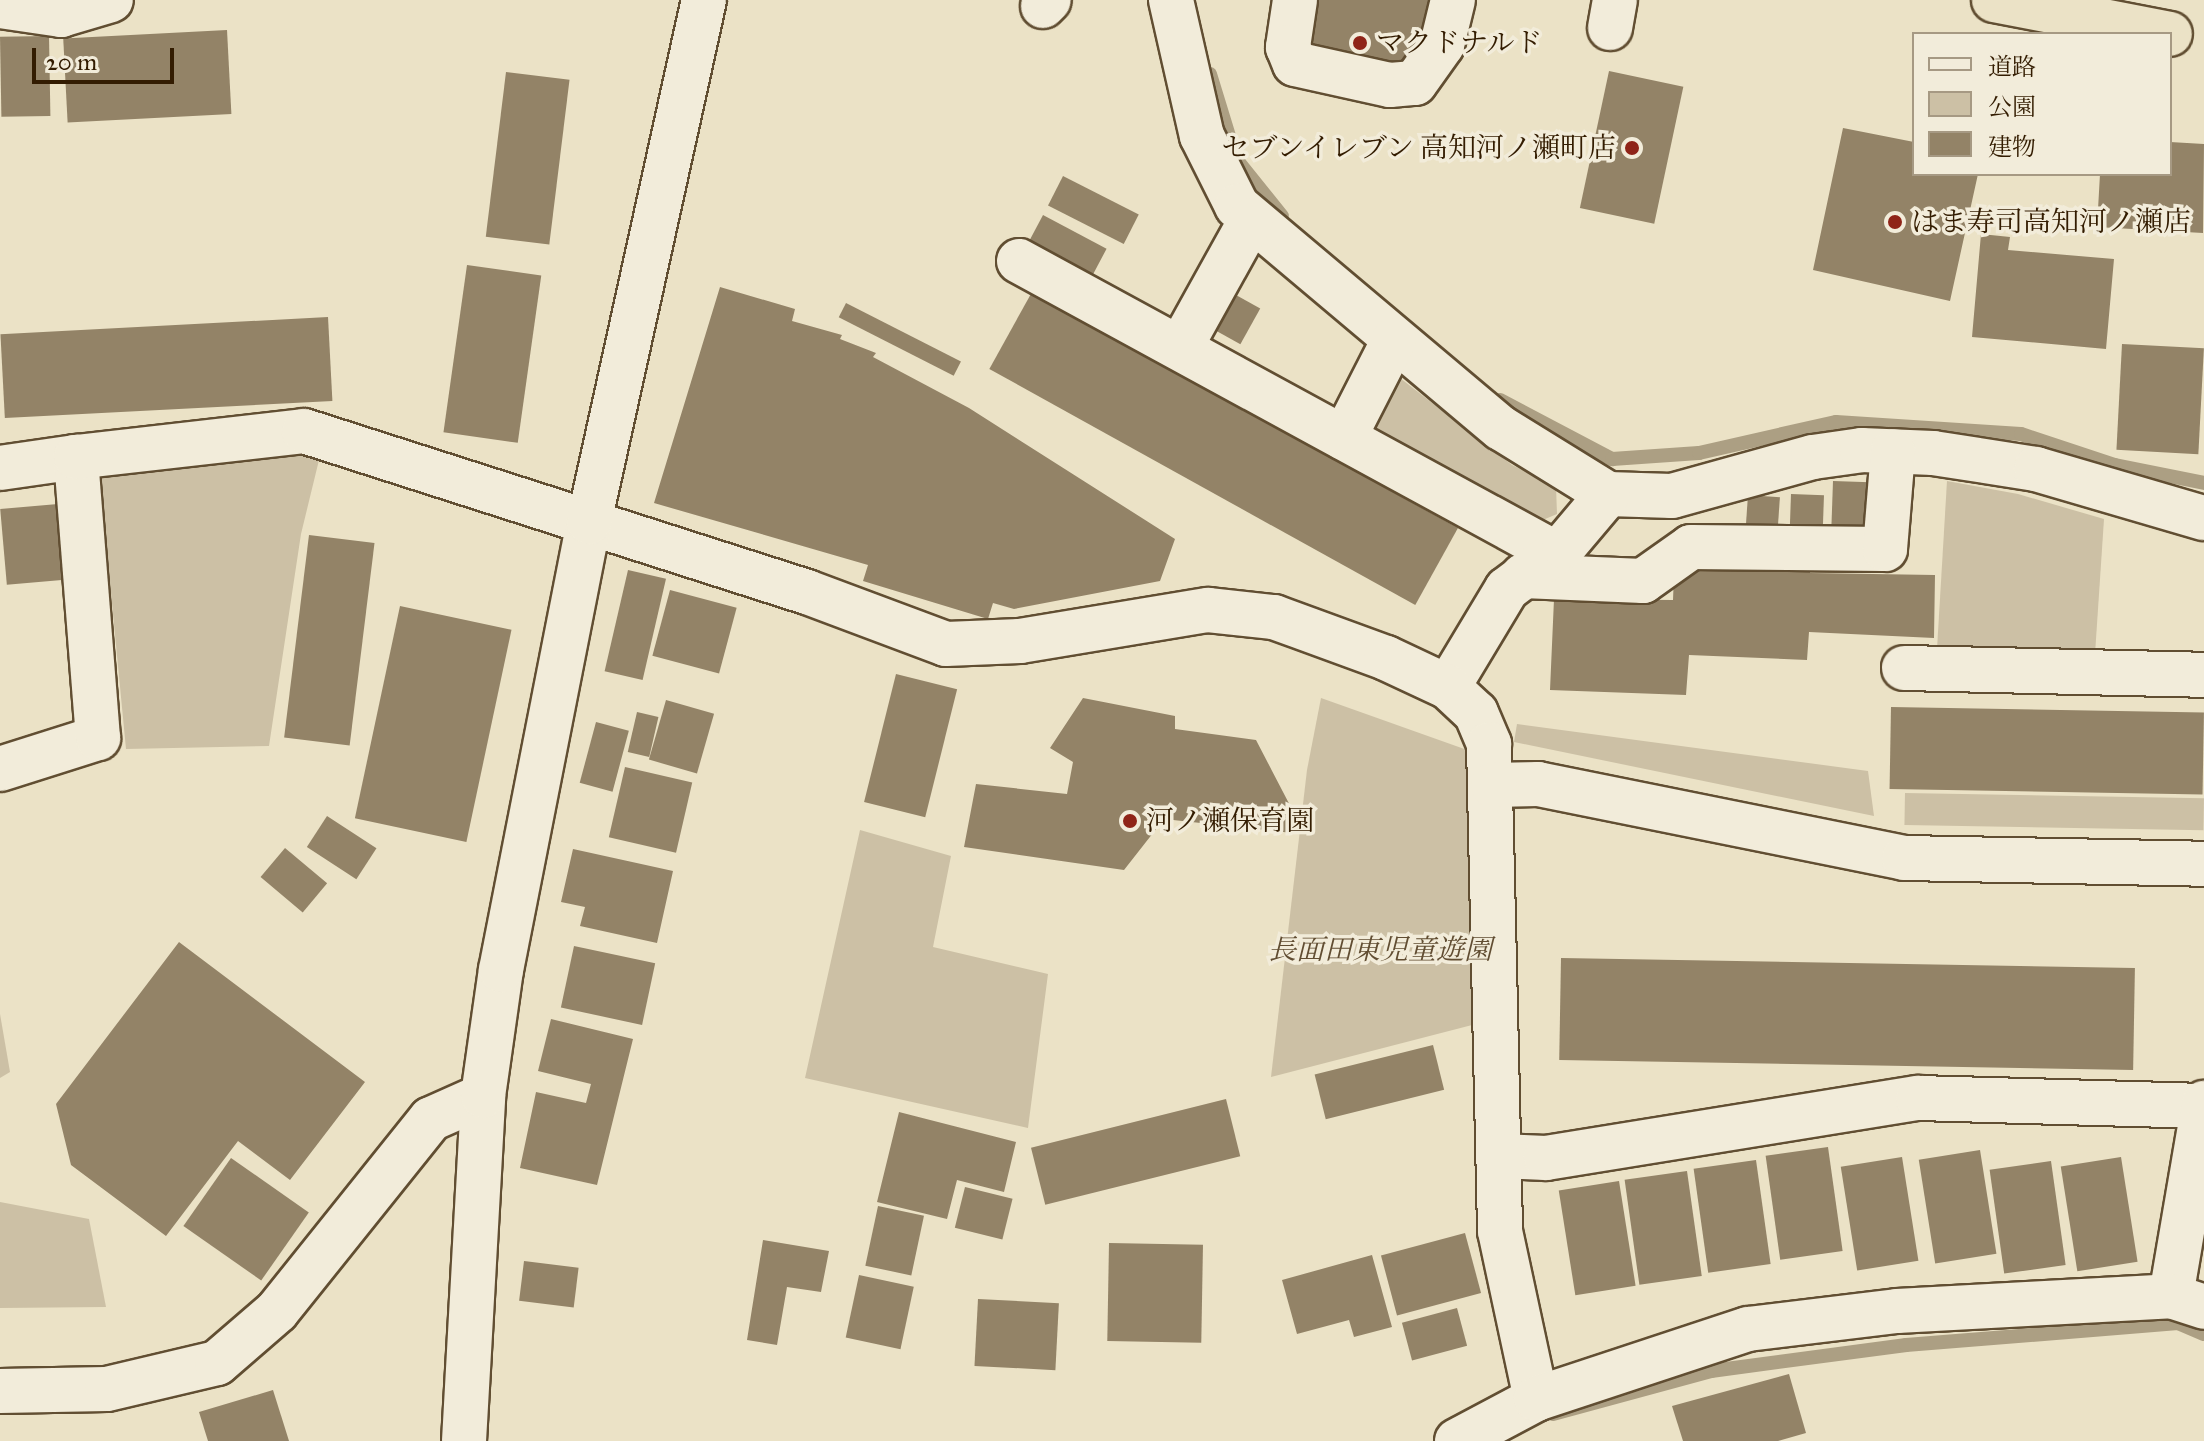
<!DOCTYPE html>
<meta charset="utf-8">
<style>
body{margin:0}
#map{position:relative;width:2204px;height:1441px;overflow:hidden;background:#ebe2c6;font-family:"IM FELL Great Primer","Noto Serif JP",serif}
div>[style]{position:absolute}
.green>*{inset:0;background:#ccc0a5;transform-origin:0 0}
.stream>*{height:14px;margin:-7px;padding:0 7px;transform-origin:7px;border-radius:7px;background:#ac9f83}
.building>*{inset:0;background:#938367;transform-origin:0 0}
.roads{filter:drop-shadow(2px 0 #614e32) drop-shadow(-2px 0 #614e32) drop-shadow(0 2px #614e32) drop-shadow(0 -2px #614e32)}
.minor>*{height:44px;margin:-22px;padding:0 22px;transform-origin:22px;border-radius:22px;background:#f2ecda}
.highway>*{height:44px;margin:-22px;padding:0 22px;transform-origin:22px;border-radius:22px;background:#ebe2c6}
.dots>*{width:22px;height:22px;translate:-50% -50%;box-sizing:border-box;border:4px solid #f2ecda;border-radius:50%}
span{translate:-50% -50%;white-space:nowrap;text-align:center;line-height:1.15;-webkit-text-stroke:7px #f2ecda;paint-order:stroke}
.poi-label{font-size:28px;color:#331c01}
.left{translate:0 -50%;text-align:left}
.right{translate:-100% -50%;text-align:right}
.park-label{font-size:28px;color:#614d32;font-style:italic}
.legend{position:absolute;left:1912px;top:32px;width:260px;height:144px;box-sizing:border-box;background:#f2ecda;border:2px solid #a69983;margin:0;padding:10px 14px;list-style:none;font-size:24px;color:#331c01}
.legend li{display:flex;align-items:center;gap:16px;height:40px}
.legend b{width:40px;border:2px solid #a69983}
.scale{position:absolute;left:32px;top:48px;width:142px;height:36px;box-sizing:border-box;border:4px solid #331c01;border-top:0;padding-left:10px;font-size:24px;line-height:28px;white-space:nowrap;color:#331c01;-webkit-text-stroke:6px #f2ecda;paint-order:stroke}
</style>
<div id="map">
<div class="green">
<div style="clip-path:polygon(1400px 378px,1512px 465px,1556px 486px,1557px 514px,1531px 525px,1367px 433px,1387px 381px)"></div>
<div style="clip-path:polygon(292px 444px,319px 460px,301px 534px,269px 746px,126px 749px,99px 468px)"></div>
<div style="clip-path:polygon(1947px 481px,2018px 494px,2104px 519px,2095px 654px,1937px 649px)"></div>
<div style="clip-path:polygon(1321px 698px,1470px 751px,1476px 1024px,1271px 1077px,1307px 770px)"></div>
<div style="clip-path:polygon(1517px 724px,1868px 771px,1874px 816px,1514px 742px)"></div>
<div style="left:1905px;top:793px;width:299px;height:32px;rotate:1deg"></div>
<div style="clip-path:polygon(860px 830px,951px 856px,933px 947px,1048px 974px,1028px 1128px,805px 1078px)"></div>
<div style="clip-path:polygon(0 1014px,10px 1072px,0 1078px)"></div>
<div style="clip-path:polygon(0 1202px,89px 1219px,106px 1307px,0 1308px)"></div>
</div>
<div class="stream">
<div style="left:1210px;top:74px;width:89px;rotate:73deg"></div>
<div style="left:1236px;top:159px;width:73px;rotate:51.1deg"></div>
<div style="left:1500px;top:400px;width:127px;rotate:27.8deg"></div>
<div style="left:1612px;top:459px;width:87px;rotate:-3.9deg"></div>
<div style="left:1699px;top:453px;width:140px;rotate:-12.8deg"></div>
<div style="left:1836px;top:422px;width:185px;rotate:3.7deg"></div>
<div style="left:2021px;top:434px;width:99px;rotate:18.3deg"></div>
<div style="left:2115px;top:465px;width:91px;rotate:11.4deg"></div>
<div style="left:1553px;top:1414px;width:164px;rotate:-15.2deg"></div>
<div style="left:1711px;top:1371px;width:197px;rotate:-7.6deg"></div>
<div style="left:1906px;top:1345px;width:273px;rotate:-4.6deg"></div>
<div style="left:2178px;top:1323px;width:28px;rotate:23deg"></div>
</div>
<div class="building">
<div style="clip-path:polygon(1299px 0,1429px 0,1420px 95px,1307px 73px)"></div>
<div style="left:227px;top:30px;width:84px;height:164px;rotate:87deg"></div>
<div style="left:49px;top:36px;width:80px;height:49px;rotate:89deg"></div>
<div style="left:1609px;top:71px;width:76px;height:140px;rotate:12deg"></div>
<div style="left:506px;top:72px;width:64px;height:166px;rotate:7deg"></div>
<div style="clip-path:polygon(1843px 128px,1914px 142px,1914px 174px,1978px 174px,1950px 301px,1813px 270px)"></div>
<div style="clip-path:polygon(2170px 142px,2204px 144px,2203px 233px,2097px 227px,2100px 174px,2170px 174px)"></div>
<div style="left:1063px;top:176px;width:85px;height:33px;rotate:27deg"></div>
<div style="left:1043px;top:215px;width:72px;height:33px;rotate:28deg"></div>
<div style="clip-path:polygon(1981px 234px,2010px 237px,2008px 250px,2114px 259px,2106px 349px,1972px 337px)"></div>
<div style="left:467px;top:265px;width:75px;height:169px;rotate:8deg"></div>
<div style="clip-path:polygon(720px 287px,795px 309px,792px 321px,842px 335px,840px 339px,876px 353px,873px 357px,969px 408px,1175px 539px,1160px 581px,1014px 609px,993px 603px,988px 619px,863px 581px,868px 565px,654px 503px)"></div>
<div style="left:1227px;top:290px;width:38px;height:41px;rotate:29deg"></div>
<div style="left:1032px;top:292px;width:487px;height:88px;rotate:29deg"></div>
<div style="left:846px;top:303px;width:129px;height:16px;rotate:27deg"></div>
<div style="left:328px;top:317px;width:84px;height:328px;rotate:87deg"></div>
<div style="left:2122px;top:344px;width:82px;height:106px;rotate:3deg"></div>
<div style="left:1833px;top:481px;width:37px;height:55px;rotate:2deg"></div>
<div style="left:1791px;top:494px;width:33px;height:40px;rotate:2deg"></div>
<div style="left:1748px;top:495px;width:32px;height:41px;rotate:4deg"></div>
<div style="left:58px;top:504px;width:76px;height:58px;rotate:85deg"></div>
<div style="left:309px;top:535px;width:66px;height:204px;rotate:7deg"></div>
<div style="clip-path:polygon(1686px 560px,1811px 567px,1810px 573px,1935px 575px,1934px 638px,1809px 632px,1807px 660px,1689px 655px,1686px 695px,1550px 690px,1554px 599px,1673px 600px,1674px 573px)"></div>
<div style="left:628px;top:570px;width:39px;height:104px;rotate:13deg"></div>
<div style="left:670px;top:590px;width:69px;height:68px;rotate:15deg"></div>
<div style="left:400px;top:606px;width:114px;height:217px;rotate:12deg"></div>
<div style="left:896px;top:674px;width:63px;height:132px;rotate:14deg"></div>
<div style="clip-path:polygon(1083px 698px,1175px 716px,1175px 729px,1256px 740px,1295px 815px,1292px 833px,1164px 819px,1124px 870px,964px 847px,976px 784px,1067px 794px,1073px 762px,1050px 748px)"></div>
<div style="left:666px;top:700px;width:50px;height:62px;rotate:16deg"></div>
<div style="left:1891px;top:707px;width:313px;height:82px;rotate:1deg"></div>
<div style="left:637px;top:712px;width:22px;height:41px;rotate:13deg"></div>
<div style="left:596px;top:722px;width:34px;height:63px;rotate:15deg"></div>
<div style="left:625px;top:767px;width:69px;height:72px;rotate:13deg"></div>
<div style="left:327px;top:816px;width:59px;height:37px;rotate:33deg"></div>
<div style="left:285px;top:848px;width:55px;height:38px;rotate:40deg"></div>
<div style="clip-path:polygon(573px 849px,673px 871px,657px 943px,580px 926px,585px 907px,561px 902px)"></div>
<div style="clip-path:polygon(179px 942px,365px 1082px,290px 1180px,238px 1141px,166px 1236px,71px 1165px,56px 1104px)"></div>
<div style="left:574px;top:946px;width:83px;height:63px;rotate:12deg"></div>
<div style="left:1561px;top:958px;width:574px;height:102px;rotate:1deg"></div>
<div style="clip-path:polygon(551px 1019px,633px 1039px,597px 1185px,520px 1168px,536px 1092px,586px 1103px,591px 1084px,538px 1071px)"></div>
<div style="left:1433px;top:1045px;width:46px;height:122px;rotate:76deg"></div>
<div style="left:1226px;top:1099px;width:59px;height:201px;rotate:76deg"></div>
<div style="clip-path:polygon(899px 1112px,1016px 1142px,1004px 1192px,957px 1180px,947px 1219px,877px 1202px)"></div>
<div style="left:1828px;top:1147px;width:105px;height:63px;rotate:82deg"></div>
<div style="left:1980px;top:1150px;width:105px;height:62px;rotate:81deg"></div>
<div style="left:1902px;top:1157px;width:105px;height:62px;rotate:81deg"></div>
<div style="left:2121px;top:1157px;width:106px;height:61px;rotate:81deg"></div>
<div style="left:231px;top:1158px;width:95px;height:83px;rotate:35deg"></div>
<div style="left:1756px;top:1160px;width:105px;height:63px;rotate:82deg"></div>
<div style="left:2051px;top:1161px;width:105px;height:62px;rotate:82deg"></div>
<div style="left:1687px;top:1171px;width:106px;height:63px;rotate:82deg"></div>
<div style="left:1619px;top:1181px;width:106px;height:61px;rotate:81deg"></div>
<div style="left:965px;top:1187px;width:49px;height:42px;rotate:14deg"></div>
<div style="left:878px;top:1206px;width:47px;height:61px;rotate:12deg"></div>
<div style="left:1465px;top:1233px;width:62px;height:87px;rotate:75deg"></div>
<div style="clip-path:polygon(763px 1240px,829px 1251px,821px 1292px,787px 1287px,777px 1345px,747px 1340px)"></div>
<div style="left:1109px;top:1243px;width:94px;height:98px;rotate:1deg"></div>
<div style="clip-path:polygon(1372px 1255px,1392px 1327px,1354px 1337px,1349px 1320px,1297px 1334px,1282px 1280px)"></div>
<div style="left:524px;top:1261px;width:55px;height:40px;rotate:7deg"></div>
<div style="left:859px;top:1275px;width:56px;height:64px;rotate:12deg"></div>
<div style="left:978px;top:1299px;width:81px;height:67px;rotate:3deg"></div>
<div style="left:1457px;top:1308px;width:39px;height:57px;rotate:75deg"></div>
<div style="clip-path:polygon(1789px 1374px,1806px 1433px,1778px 1441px,1683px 1441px,1672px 1406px)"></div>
<div style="clip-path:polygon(273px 1390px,289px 1441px,208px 1441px,199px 1412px)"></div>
</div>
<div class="roads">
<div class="minor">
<div style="left:1171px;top:0;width:139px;rotate:77.2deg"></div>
<div style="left:1202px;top:136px;width:78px;rotate:63.4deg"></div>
<div style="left:1237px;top:206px;width:345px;rotate:40.1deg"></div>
<div style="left:1501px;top:428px;width:126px;rotate:31.7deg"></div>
<div style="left:1608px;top:494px;width:64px;rotate:1.8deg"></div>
<div style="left:1672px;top:496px;width:146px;rotate:-15.5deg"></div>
<div style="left:1813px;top:457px;width:49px;rotate:-8.1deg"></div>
<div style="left:1862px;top:450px;width:71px;rotate:2.4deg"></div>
<div style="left:1933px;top:453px;width:104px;rotate:8.8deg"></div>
<div style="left:2036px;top:469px;width:175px;rotate:16.3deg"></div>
<div style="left:1295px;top:0;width:48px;rotate:98.5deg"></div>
<div style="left:1288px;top:47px;width:18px;rotate:68deg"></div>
<div style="left:1295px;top:64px;width:97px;rotate:12.5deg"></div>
<div style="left:1390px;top:85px;width:25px;rotate:-5deg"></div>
<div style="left:1415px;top:83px;width:47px;rotate:-54.6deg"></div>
<div style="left:1442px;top:45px;width:46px;rotate:-76.3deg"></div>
<div style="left:0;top:6px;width:62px;rotate:8.4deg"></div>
<div style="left:61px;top:15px;width:52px;rotate:-16.7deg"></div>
<div style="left:1043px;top:6px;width:8px;rotate:-45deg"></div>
<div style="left:1610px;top:28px;width:28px;rotate:-80deg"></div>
<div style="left:1019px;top:261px;width:610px;rotate:28.58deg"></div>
<div style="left:1180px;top:348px;width:146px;rotate:-61deg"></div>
<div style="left:1344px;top:438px;width:110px;rotate:-63deg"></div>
<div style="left:0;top:468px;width:77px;rotate:-8.2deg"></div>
<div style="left:1523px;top:576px;width:120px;rotate:2.4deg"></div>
<div style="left:1643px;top:581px;width:59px;rotate:-35.3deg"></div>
<div style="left:1691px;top:547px;width:194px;rotate:0.6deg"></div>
<div style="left:1885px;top:549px;width:98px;rotate:-85.3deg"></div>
<div style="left:1904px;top:668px;width:300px;rotate:1.3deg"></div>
<div style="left:1448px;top:687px;width:114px;rotate:-59deg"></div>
<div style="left:1507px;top:589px;width:71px;rotate:-37deg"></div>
<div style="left:1564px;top:546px;width:68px;rotate:-49.8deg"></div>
<div style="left:0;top:769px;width:103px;rotate:-17.6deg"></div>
<div style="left:98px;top:738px;width:282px;rotate:-94.5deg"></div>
<div style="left:76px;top:457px;width:229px;rotate:-6.5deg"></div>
<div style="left:304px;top:431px;width:528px;rotate:17.75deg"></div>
<div style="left:807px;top:592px;width:148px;rotate:20.5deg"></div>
<div style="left:946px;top:644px;width:74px;rotate:-2.3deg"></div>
<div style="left:1020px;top:641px;width:191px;rotate:-9.4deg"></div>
<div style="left:1208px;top:610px;width:66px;rotate:6.1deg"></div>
<div style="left:1274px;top:617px;width:119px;rotate:20.1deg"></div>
<div style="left:1386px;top:658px;width:68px;rotate:25.1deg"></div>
<div style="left:1448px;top:687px;width:38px;rotate:43deg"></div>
<div style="left:1476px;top:713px;width:34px;rotate:67deg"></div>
<div style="left:1489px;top:744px;width:487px;rotate:88.7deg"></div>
<div style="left:1500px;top:1231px;width:172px;rotate:77.9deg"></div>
<div style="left:1493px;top:785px;width:45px;rotate:-1.3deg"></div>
<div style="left:1538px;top:784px;width:373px;rotate:11.4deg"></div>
<div style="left:1904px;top:858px;width:300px;rotate:1.1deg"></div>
<div style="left:1500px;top:1156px;width:46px;rotate:2.5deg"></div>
<div style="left:1546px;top:1158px;width:377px;rotate:-9.2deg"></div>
<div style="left:1918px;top:1098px;width:286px;rotate:1.6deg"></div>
<div style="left:2171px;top:1296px;width:196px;rotate:-80.3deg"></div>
<div style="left:0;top:1391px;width:107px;rotate:-1.1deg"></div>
<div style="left:107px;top:1389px;width:113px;rotate:-13.3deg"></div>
<div style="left:217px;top:1363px;width:79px;rotate:-40.9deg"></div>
<div style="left:277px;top:1311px;width:246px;rotate:-51.3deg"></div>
<div style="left:431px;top:1119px;width:57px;rotate:-23.9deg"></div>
<div style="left:464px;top:1441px;width:346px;rotate:-86.8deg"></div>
<div style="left:483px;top:1096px;width:127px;rotate:-81.9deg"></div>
<div style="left:501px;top:970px;width:457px;rotate:-78.9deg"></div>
<div style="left:589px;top:522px;width:535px;rotate:-77.58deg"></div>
<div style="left:1457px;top:1441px;width:89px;rotate:-28deg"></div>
<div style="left:1536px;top:1399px;width:223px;rotate:-18.3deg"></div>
<div style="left:1748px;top:1329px;width:150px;rotate:-6.9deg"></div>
<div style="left:1897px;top:1311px;width:274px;rotate:-3.1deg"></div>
<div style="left:2171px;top:1296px;width:35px;rotate:18deg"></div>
</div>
<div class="highway">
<div style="left:1994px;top:0;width:179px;rotate:10.9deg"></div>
</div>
</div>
<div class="dots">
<div style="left:1360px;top:43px;background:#8f2418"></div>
<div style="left:1632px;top:148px;background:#8f2418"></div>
<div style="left:1895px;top:222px;background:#8f2418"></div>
<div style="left:1130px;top:821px;background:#8f2418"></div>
</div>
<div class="poi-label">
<span class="left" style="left:1376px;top:43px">マクドナルド</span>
<span class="right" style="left:1616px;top:148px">セブンイレブン 高知河ノ瀬町店</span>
<span class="left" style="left:1911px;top:222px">はま寿司高知河ノ瀬店</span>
<span class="left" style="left:1146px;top:821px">河ノ瀬保育園</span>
</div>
<div class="park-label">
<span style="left:1380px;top:950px">長面田東児童遊園</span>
</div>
<ul class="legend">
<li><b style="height:10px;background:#f2ecda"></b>道路</li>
<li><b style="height:22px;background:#ccc0a5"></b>公園</li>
<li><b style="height:22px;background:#938367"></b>建物</li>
</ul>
<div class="scale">20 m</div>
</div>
